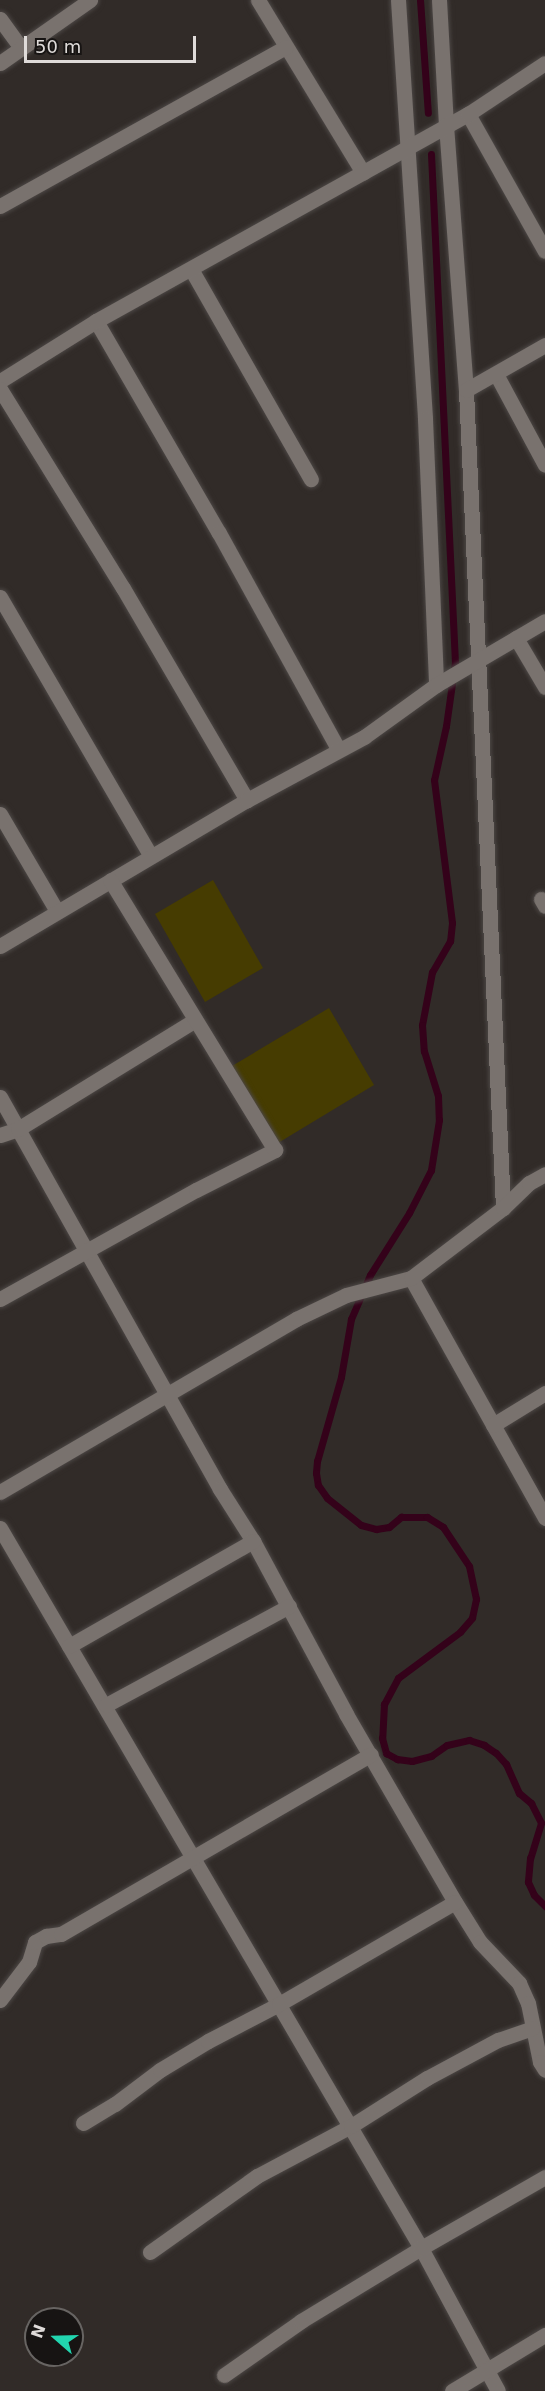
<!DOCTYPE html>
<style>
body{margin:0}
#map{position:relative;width:545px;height:2391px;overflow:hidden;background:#312b28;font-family:"DejaVu Sans",sans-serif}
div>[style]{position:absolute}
.green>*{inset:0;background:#463c01}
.stream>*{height:7px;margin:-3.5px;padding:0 3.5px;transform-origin:3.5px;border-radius:3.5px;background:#34021a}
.roads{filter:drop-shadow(0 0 2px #4c4745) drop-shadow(0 0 2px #4c4745)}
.street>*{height:15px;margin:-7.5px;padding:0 7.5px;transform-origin:7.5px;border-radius:7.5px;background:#79726e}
.secondary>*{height:15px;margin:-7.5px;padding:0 7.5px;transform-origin:7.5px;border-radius:7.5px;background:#79726e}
span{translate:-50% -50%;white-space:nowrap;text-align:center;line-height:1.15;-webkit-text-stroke:4.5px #171413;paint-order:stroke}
.north{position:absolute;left:24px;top:2307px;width:60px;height:60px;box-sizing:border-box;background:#171413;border:2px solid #676462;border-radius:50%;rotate:290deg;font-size:16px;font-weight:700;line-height:24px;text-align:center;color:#dfdbd9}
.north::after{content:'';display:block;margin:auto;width:21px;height:27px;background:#22d5af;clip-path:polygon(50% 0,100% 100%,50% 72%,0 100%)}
.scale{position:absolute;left:24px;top:36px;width:172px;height:27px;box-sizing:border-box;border:3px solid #dfdbd9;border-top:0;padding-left:8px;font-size:18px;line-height:21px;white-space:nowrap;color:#dfdbd9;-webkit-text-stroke:4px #171413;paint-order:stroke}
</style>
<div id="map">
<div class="green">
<div style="clip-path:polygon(213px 880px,263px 968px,205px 1002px,155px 914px)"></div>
<div style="clip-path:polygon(329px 1008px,374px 1085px,278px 1143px,232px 1066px)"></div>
</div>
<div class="stream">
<div style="left:420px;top:0;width:113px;rotate:86deg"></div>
<div style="left:431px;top:154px;width:509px;rotate:87.3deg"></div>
<div style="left:455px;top:662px;width:65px;rotate:98deg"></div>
<div style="left:446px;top:726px;width:55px;rotate:102.5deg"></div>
<div style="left:434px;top:780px;width:144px;rotate:82.8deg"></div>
<div style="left:452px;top:923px;width:18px;rotate:96deg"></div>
<div style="left:450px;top:941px;width:36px;rotate:120deg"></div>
<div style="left:432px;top:972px;width:54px;rotate:100.7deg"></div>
<div style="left:422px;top:1025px;width:26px;rotate:86deg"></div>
<div style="left:424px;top:1051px;width:47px;rotate:72.7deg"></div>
<div style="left:438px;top:1096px;width:24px;rotate:88deg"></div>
<div style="left:439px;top:1120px;width:51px;rotate:99.1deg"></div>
<div style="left:431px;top:1170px;width:48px;rotate:117.1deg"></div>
<div style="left:409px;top:1213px;width:73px;rotate:122.2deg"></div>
<div style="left:370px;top:1275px;width:48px;rotate:113.4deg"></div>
<div style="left:351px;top:1319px;width:59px;rotate:99.8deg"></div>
<div style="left:341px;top:1377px;width:87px;rotate:105.9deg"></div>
<div style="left:317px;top:1461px;width:12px;rotate:95deg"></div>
<div style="left:316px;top:1473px;width:12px;rotate:81deg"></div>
<div style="left:318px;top:1485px;width:16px;rotate:55deg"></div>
<div style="left:327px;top:1498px;width:43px;rotate:38.5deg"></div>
<div style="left:361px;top:1525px;width:16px;rotate:15deg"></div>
<div style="left:376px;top:1529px;width:13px;rotate:-9deg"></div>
<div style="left:389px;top:1527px;width:16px;rotate:-40deg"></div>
<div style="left:401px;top:1517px;width:26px"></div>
<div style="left:427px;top:1517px;width:19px;rotate:32deg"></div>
<div style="left:443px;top:1527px;width:47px;rotate:56.3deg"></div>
<div style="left:469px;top:1566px;width:34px;rotate:78deg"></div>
<div style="left:476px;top:1599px;width:19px;rotate:102deg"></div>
<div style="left:472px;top:1618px;width:18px;rotate:131deg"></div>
<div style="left:460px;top:1632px;width:77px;rotate:143.4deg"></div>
<div style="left:398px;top:1678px;width:30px;rotate:118deg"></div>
<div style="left:384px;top:1704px;width:34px;rotate:93deg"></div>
<div style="left:382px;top:1738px;width:16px;rotate:75deg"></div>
<div style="left:386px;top:1753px;width:13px;rotate:29deg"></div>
<div style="left:397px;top:1759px;width:15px;rotate:8deg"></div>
<div style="left:412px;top:1761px;width:20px;rotate:-15deg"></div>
<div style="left:431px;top:1756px;width:19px;rotate:-35deg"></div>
<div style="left:447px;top:1745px;width:23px;rotate:-13deg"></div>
<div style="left:469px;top:1740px;width:16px;rotate:18deg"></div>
<div style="left:484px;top:1745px;width:14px;rotate:34deg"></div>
<div style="left:496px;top:1753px;width:15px;rotate:48deg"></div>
<div style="left:506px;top:1764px;width:32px;rotate:66deg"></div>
<div style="left:519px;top:1793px;width:16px;rotate:40deg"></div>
<div style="left:531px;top:1803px;width:22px;rotate:63deg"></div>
<div style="left:541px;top:1823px;width:37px;rotate:107deg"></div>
<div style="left:530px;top:1858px;width:24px;rotate:95deg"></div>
<div style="left:528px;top:1882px;width:14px;rotate:65deg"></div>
<div style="left:534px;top:1895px;width:16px;rotate:45deg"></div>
</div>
<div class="roads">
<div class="street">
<div style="left:258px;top:0;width:202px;rotate:58.7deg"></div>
<div style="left:398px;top:0;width:420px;rotate:86.3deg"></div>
<div style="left:425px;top:419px;width:266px;rotate:87.6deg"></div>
<div style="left:439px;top:0;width:125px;rotate:86.8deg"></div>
<div style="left:446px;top:125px;width:266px;rotate:85.7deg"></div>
<div style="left:466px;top:390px;width:819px;rotate:87.41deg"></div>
<div style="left:0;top:19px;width:36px;rotate:54deg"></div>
<div style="left:468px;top:114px;width:157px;rotate:60.7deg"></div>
<div style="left:0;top:206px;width:327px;rotate:-29.1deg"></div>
<div style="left:191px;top:269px;width:242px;rotate:60.3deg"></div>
<div style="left:96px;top:321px;width:245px;rotate:59.9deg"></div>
<div style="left:219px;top:533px;width:247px;rotate:61.1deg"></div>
<div style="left:496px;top:374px;width:103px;rotate:61.7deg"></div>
<div style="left:0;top:381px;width:113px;rotate:-32deg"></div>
<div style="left:96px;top:321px;width:426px;rotate:-29.1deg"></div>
<div style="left:468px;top:114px;width:92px;rotate:-33.5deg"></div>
<div style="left:0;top:389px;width:234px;rotate:58.3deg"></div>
<div style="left:123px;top:588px;width:246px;rotate:59.7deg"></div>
<div style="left:466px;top:390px;width:91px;rotate:-29.7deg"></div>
<div style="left:0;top:597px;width:300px;rotate:59.8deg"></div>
<div style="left:516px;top:638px;width:57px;rotate:59.4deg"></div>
<div style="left:0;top:814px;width:113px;rotate:59.6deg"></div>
<div style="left:541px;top:899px;width:8px;rotate:60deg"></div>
<div style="left:0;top:946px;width:287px;rotate:-30.6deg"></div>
<div style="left:247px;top:800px;width:133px;rotate:-28.3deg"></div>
<div style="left:364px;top:737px;width:89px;rotate:-35.8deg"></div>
<div style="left:436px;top:685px;width:126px;rotate:-30.4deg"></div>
<div style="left:0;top:1097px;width:450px;rotate:60.7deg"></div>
<div style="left:220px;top:1489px;width:62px;rotate:57.6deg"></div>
<div style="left:253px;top:1541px;width:196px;rotate:61.7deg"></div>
<div style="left:346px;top:1714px;width:217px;rotate:59.9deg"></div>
<div style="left:455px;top:1902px;width:47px;rotate:58deg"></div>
<div style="left:480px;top:1942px;width:57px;rotate:46.4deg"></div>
<div style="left:519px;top:1983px;width:22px;rotate:66deg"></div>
<div style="left:528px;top:2003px;width:60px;rotate:78.5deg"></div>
<div style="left:540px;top:2062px;width:9px;rotate:58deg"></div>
<div style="left:0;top:1135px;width:19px;rotate:-18deg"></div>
<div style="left:18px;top:1129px;width:208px;rotate:-31.6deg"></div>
<div style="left:411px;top:1278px;width:275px;rotate:60.8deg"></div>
<div style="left:0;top:1299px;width:224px;rotate:-29.1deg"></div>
<div style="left:196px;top:1190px;width:89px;rotate:-26.9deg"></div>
<div style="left:275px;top:1150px;width:316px;rotate:-121.4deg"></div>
<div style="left:493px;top:1425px;width:61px;rotate:-31.6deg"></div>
<div style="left:0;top:1492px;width:343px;rotate:-30.3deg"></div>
<div style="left:296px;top:1319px;width:55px;rotate:-25.6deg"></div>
<div style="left:346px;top:1295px;width:67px;rotate:-14.7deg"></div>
<div style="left:411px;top:1278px;width:116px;rotate:-37.3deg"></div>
<div style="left:503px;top:1208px;width:36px;rotate:-44deg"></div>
<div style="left:529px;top:1183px;width:18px;rotate:-29deg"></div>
<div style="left:0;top:1528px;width:834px;rotate:59.68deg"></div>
<div style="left:421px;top:2248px;width:162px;rotate:61.7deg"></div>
<div style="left:69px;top:1646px;width:212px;rotate:-29.7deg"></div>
<div style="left:106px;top:1705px;width:208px;rotate:-28.4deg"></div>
<div style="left:0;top:2000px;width:48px;rotate:-52.7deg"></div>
<div style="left:29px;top:1962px;width:21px;rotate:-73deg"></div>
<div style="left:35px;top:1942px;width:13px;rotate:-29deg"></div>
<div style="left:46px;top:1936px;width:15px;rotate:-8deg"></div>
<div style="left:61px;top:1934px;width:358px;rotate:-30.1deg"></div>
<div style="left:83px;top:2123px;width:37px;rotate:-31deg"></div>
<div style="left:115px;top:2104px;width:56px;rotate:-37.1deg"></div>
<div style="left:160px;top:2070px;width:56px;rotate:-31.1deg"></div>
<div style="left:208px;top:2041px;width:80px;rotate:-27.5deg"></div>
<div style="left:279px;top:2004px;width:203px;rotate:-30.1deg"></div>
<div style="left:150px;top:2252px;width:131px;rotate:-35.4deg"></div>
<div style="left:257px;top:2176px;width:106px;rotate:-28deg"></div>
<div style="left:351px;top:2126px;width:90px;rotate:-32.3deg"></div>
<div style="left:427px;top:2078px;width:81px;rotate:-28.2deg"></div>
<div style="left:498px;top:2040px;width:36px;rotate:-19deg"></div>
<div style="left:224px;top:2375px;width:94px;rotate:-35deg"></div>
<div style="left:301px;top:2321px;width:140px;rotate:-31.3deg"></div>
<div style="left:421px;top:2248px;width:143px;rotate:-29.8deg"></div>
<div style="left:452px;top:2391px;width:109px;rotate:-31.1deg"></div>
</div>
<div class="secondary">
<div style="left:0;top:63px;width:110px;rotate:-35deg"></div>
</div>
</div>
<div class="north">N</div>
<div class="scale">50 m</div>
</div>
